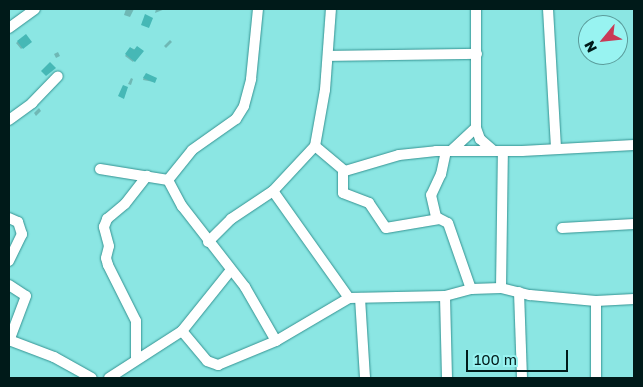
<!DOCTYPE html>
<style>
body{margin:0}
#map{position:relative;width:643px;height:387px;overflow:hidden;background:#8be6e3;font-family:"Golos Text",sans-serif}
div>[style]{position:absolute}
.shadow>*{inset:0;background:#0003}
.building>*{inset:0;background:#46b8b6}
.roads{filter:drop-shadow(0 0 1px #349392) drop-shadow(0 0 1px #349392)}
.minor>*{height:10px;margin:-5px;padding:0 5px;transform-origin:5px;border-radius:5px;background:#fff}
span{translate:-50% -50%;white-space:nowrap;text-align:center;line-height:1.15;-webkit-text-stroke:4.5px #98f3f1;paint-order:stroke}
.frame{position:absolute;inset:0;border:10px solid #001a19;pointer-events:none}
.north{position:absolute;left:578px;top:15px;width:50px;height:50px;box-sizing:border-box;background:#98f3f1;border:1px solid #5b9c9b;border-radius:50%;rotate:242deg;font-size:14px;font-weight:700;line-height:20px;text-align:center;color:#001a19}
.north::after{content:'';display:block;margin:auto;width:18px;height:22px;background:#c93956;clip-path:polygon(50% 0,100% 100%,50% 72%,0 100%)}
.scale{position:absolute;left:466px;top:350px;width:102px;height:22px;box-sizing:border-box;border:2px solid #001a19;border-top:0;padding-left:6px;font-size:15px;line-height:18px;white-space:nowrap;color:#001a19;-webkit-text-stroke:4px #98f3f1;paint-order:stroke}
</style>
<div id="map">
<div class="shadow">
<div style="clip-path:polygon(126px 9px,134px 9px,130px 17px,124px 15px)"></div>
<div style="clip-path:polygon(156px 9px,165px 9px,155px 13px)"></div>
<div style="clip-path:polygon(25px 36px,30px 42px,21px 49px,16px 43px)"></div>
<div style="clip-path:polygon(170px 40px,172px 42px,166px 48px,164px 46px)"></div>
<div style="clip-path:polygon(131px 48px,142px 52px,133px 62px,125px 56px)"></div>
<div style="clip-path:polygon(58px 52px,60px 56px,56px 58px,54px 54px)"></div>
<div style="clip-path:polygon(144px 76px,155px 79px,154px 82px,143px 80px)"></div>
<div style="clip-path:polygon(131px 78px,133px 79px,131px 85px,128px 84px)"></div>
<div style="clip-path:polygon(39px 108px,41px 111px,36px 116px,34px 113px)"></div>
</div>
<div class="building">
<div style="clip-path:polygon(145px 14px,153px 18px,149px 28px,141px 25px)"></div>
<div style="clip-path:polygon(26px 34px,32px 42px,23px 49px,17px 41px)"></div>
<div style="clip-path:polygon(137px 46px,144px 51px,135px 62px,125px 54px,130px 47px,134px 50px)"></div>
<div style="clip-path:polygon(50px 62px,56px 68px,46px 76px,41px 71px)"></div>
<div style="clip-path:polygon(146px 73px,157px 78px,155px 83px,143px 78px)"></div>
<div style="clip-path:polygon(123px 85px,128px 87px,124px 99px,118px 96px)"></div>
</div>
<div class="roads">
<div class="minor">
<div style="left:476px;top:9px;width:119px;rotate:90deg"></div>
<div style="left:476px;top:128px;width:12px;rotate:70deg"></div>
<div style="left:480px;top:139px;width:18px;rotate:41deg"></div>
<div style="left:548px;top:9px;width:139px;rotate:86.7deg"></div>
<div style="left:9px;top:28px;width:32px;rotate:-36deg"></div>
<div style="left:328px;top:56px;width:149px;rotate:-0.8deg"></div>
<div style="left:9px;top:120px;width:29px;rotate:-36deg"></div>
<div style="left:32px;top:103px;width:37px;rotate:-46deg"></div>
<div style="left:315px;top:146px;width:39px;rotate:40deg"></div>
<div style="left:345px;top:171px;width:56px;rotate:-16.5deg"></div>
<div style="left:399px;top:155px;width:37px;rotate:-6deg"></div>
<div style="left:436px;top:151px;width:86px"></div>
<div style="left:522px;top:151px;width:112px;rotate:-3.1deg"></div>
<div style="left:452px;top:150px;width:33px;rotate:-43deg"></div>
<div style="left:446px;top:151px;width:24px;rotate:102deg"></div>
<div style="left:441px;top:174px;width:23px;rotate:115deg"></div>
<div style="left:431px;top:195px;width:23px;rotate:77deg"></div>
<div style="left:436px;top:217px;width:13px;rotate:27deg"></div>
<div style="left:448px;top:223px;width:70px;rotate:70.8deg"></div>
<div style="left:100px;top:169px;width:69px;rotate:9.2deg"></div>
<div style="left:168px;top:180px;width:30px;rotate:62deg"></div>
<div style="left:182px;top:206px;width:103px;rotate:52.1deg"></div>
<div style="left:245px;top:287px;width:62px;rotate:60.1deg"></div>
<div style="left:343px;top:170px;width:23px;rotate:90deg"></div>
<div style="left:343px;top:193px;width:28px;rotate:21deg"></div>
<div style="left:369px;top:203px;width:30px;rotate:56deg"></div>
<div style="left:386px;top:228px;width:54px;rotate:-9.6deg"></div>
<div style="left:168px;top:180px;width:38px;rotate:-51deg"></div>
<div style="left:192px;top:150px;width:54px;rotate:-35.2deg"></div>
<div style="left:236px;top:119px;width:15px;rotate:-58deg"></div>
<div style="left:244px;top:106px;width:28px;rotate:-75deg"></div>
<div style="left:251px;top:79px;width:70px;rotate:-84.3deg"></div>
<div style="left:273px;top:191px;width:131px;rotate:54.6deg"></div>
<div style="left:9px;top:218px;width:10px;rotate:24deg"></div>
<div style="left:18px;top:222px;width:13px;rotate:72deg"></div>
<div style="left:22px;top:234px;width:30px;rotate:116deg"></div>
<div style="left:562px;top:228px;width:72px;rotate:-3.2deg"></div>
<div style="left:208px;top:242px;width:33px;rotate:-45deg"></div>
<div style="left:231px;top:219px;width:50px;rotate:-33.7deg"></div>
<div style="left:273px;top:191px;width:62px;rotate:-47deg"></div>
<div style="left:315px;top:146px;width:57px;rotate:-79.9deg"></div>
<div style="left:325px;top:90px;width:81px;rotate:-85.8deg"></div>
<div style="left:9px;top:285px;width:20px;rotate:33deg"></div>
<div style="left:26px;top:296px;width:48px;rotate:110.7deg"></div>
<div style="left:501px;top:288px;width:136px;rotate:-89.2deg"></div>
<div style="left:519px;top:292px;width:86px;rotate:88deg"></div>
<div style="left:360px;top:298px;width:80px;rotate:86.4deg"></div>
<div style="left:182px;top:331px;width:78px;rotate:-51.2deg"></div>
<div style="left:9px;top:340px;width:48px;rotate:20.7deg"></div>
<div style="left:54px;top:357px;width:43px;rotate:28.9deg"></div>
<div style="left:136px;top:358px;width:37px;rotate:-90deg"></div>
<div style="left:136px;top:321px;width:63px;rotate:-116.6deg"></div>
<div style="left:108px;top:265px;width:7px;rotate:-106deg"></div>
<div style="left:106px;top:258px;width:12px;rotate:-76deg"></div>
<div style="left:109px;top:246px;width:20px;rotate:-105deg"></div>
<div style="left:104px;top:227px;width:9px;rotate:-69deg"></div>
<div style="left:107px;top:219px;width:23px;rotate:-40deg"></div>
<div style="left:125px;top:204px;width:36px;rotate:-52deg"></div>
<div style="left:109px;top:378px;width:87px;rotate:-32.8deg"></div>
<div style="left:182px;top:331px;width:39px;rotate:50deg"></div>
<div style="left:207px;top:361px;width:12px;rotate:20deg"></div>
<div style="left:218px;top:365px;width:63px;rotate:-22.5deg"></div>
<div style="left:276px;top:341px;width:85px;rotate:-30.5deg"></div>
<div style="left:349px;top:298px;width:96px;rotate:-1.2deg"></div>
<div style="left:447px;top:378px;width:82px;rotate:-91.4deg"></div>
<div style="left:445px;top:296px;width:27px;rotate:-15deg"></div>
<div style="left:471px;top:289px;width:30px;rotate:-2deg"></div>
<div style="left:501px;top:288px;width:30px;rotate:14deg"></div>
<div style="left:530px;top:295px;width:66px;rotate:5.2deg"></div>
<div style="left:596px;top:301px;width:38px;rotate:-3deg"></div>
<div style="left:596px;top:378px;width:77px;rotate:-90deg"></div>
</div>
</div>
<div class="frame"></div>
<div class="north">N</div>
<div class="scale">100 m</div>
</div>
